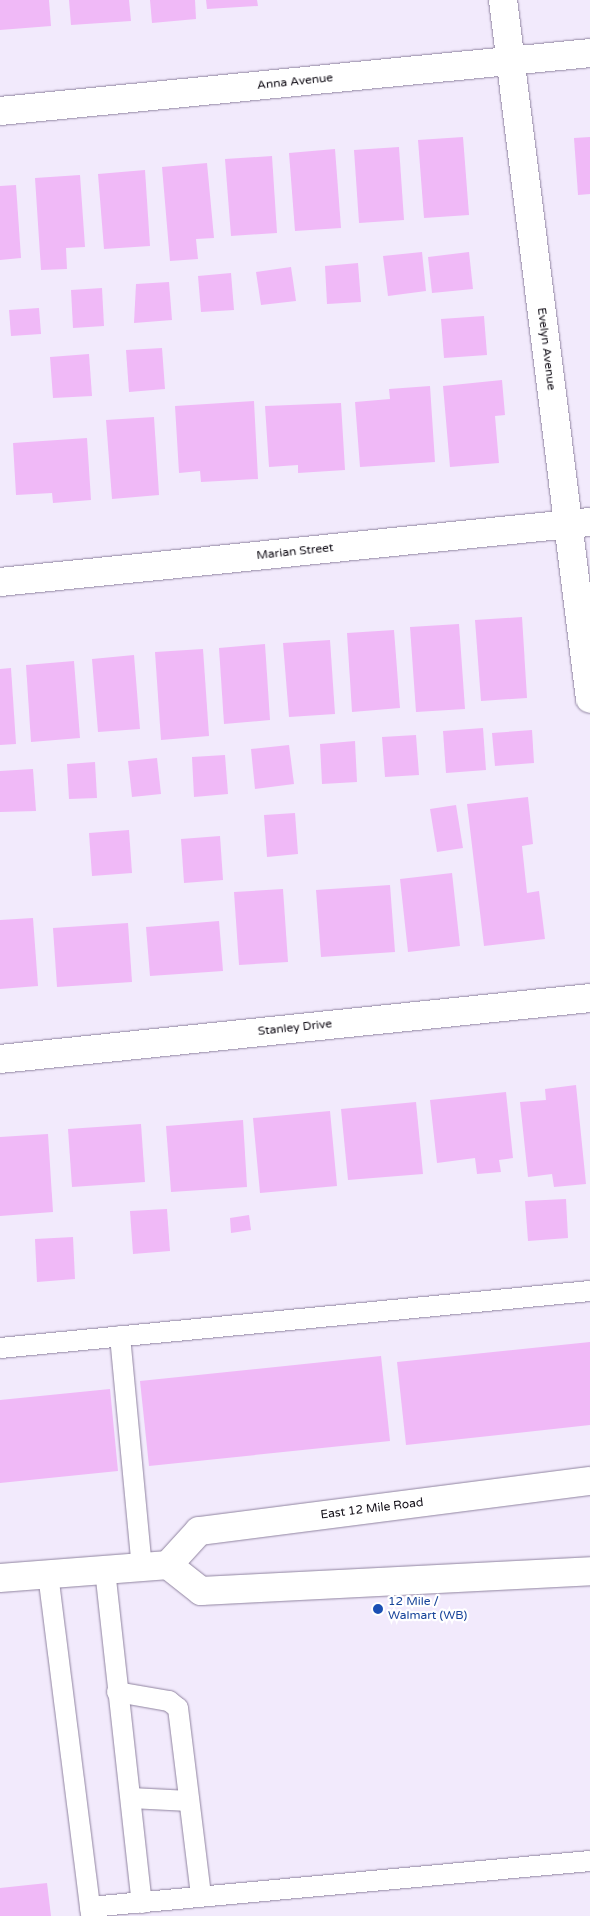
<!DOCTYPE html>
<style>
body{margin:0}
#map{position:relative;width:590px;height:1916px;overflow:hidden;background:#f2eafc;font-family:"Varela Round",sans-serif}
div>[style]{position:absolute}
.building>*{inset:0;background:#f0b9f7}
.roads{filter:drop-shadow(0 0 1px #9084a0) drop-shadow(0 0 1px #9084a0)}
.lane>*{height:20px;margin:-10px;padding:0 10px;transform-origin:10px;border-radius:10px;background:#fff}
.street>*{height:28px;margin:-14px;padding:0 14px;transform-origin:14px;border-radius:14px;background:#fff}
.secondary>*{height:28px;margin:-14px;padding:0 14px;transform-origin:14px;border-radius:14px;background:#fff}
.dots>*{width:14px;height:14px;translate:-50% -50%;box-sizing:border-box;border:2px solid #fff;border-radius:50%}
span{translate:-50% -50%;white-space:nowrap;text-align:center;line-height:1.15;-webkit-text-stroke:4.5px #fff;paint-order:stroke}
.street-label{font-size:12px;color:#110d16}
.transit-label{font-size:12px;color:#164399}
.left{translate:0 -50%;text-align:left}
</style>
<div id="map">
<div class="building">
<div style="clip-path:polygon(0 0,49px 0,51px 26px,0 30px)"></div>
<div style="clip-path:polygon(69px 0,129px 0,131px 21px,71px 25px)"></div>
<div style="clip-path:polygon(150px 0,195px 0,196px 19px,152px 23px)"></div>
<div style="clip-path:polygon(206px 0,257px 0,258px 6px,207px 9px)"></div>
<div style="clip-path:polygon(463px 137px,469px 215px,424px 218px,418px 140px)"></div>
<div style="clip-path:polygon(590px 137px,590px 194px,578px 195px,574px 138px)"></div>
<div style="clip-path:polygon(399px 147px,404px 220px,359px 223px,354px 150px)"></div>
<div style="clip-path:polygon(335px 149px,341px 228px,295px 231px,289px 153px)"></div>
<div style="clip-path:polygon(272px 156px,277px 233px,231px 236px,225px 159px)"></div>
<div style="clip-path:polygon(207px 163px,214px 238px,196px 239px,198px 259px,170px 261px,162px 167px)"></div>
<div style="clip-path:polygon(145px 170px,150px 246px,104px 249px,98px 174px)"></div>
<div style="clip-path:polygon(80px 175px,85px 247px,66px 248px,67px 269px,41px 270px,35px 178px)"></div>
<div style="clip-path:polygon(16px 185px,21px 258px,0 260px,0 186px)"></div>
<div style="clip-path:polygon(422px 252px,426px 291px,388px 296px,383px 256px)"></div>
<div style="clip-path:polygon(469px 252px,473px 289px,432px 293px,428px 257px)"></div>
<div style="clip-path:polygon(358px 263px,361px 302px,327px 304px,325px 266px)"></div>
<div style="clip-path:polygon(291px 267px,296px 301px,261px 305px,256px 272px)"></div>
<div style="clip-path:polygon(231px 273px,234px 310px,201px 312px,198px 276px)"></div>
<div style="clip-path:polygon(169px 282px,172px 320px,134px 323px,136px 284px)"></div>
<div style="clip-path:polygon(102px 288px,104px 326px,73px 328px,71px 290px)"></div>
<div style="clip-path:polygon(39px 308px,41px 334px,11px 336px,9px 310px)"></div>
<div style="clip-path:polygon(484px 316px,487px 355px,444px 358px,441px 319px)"></div>
<div style="clip-path:polygon(162px 348px,165px 389px,129px 392px,126px 350px)"></div>
<div style="clip-path:polygon(89px 354px,92px 396px,53px 398px,50px 357px)"></div>
<div style="clip-path:polygon(502px 380px,505px 415px,495px 416px,499px 463px,450px 467px,443px 386px)"></div>
<div style="clip-path:polygon(430px 386px,435px 462px,360px 467px,355px 402px,390px 399px,389px 389px)"></div>
<div style="clip-path:polygon(254px 401px,258px 479px,201px 482px,200px 471px,179px 473px,175px 406px)"></div>
<div style="clip-path:polygon(341px 403px,345px 470px,298px 473px,298px 465px,269px 467px,265px 406px)"></div>
<div style="clip-path:polygon(154px 417px,159px 495px,112px 499px,106px 420px)"></div>
<div style="clip-path:polygon(87px 438px,91px 500px,53px 503px,52px 493px,16px 495px,13px 443px)"></div>
<div style="clip-path:polygon(522px 617px,527px 698px,481px 701px,475px 620px)"></div>
<div style="clip-path:polygon(459px 624px,465px 709px,416px 712px,410px 627px)"></div>
<div style="clip-path:polygon(394px 630px,400px 708px,352px 712px,347px 633px)"></div>
<div style="clip-path:polygon(330px 640px,335px 714px,289px 717px,283px 643px)"></div>
<div style="clip-path:polygon(265px 644px,270px 720px,224px 724px,219px 648px)"></div>
<div style="clip-path:polygon(203px 649px,209px 736px,161px 740px,155px 652px)"></div>
<div style="clip-path:polygon(134px 655px,140px 729px,98px 732px,92px 659px)"></div>
<div style="clip-path:polygon(74px 661px,80px 738px,31px 742px,26px 665px)"></div>
<div style="clip-path:polygon(11px 668px,16px 744px,0 745px,0 669px)"></div>
<div style="clip-path:polygon(483px 728px,486px 770px,446px 773px,443px 731px)"></div>
<div style="clip-path:polygon(532px 730px,534px 763px,495px 766px,492px 733px)"></div>
<div style="clip-path:polygon(416px 735px,419px 775px,385px 777px,382px 737px)"></div>
<div style="clip-path:polygon(355px 741px,357px 782px,322px 784px,320px 744px)"></div>
<div style="clip-path:polygon(289px 745px,294px 784px,255px 789px,251px 749px)"></div>
<div style="clip-path:polygon(225px 755px,228px 794px,194px 797px,192px 757px)"></div>
<div style="clip-path:polygon(157px 758px,161px 794px,132px 797px,128px 761px)"></div>
<div style="clip-path:polygon(95px 762px,97px 798px,69px 799px,67px 764px)"></div>
<div style="clip-path:polygon(33px 769px,36px 811px,0 812px,0 771px)"></div>
<div style="clip-path:polygon(528px 797px,533px 844px,522px 846px,527px 893px,539px 891px,545px 939px,484px 946px,467px 804px)"></div>
<div style="clip-path:polygon(456px 805px,463px 848px,437px 852px,430px 809px)"></div>
<div style="clip-path:polygon(295px 813px,298px 854px,267px 857px,264px 815px)"></div>
<div style="clip-path:polygon(129px 830px,132px 873px,92px 876px,89px 833px)"></div>
<div style="clip-path:polygon(220px 836px,223px 880px,184px 883px,181px 839px)"></div>
<div style="clip-path:polygon(452px 873px,460px 946px,408px 952px,400px 879px)"></div>
<div style="clip-path:polygon(390px 885px,395px 952px,321px 957px,316px 890px)"></div>
<div style="clip-path:polygon(283px 889px,288px 962px,239px 965px,234px 892px)"></div>
<div style="clip-path:polygon(33px 918px,38px 986px,0 989px,0 920px)"></div>
<div style="clip-path:polygon(219px 921px,223px 971px,150px 976px,146px 927px)"></div>
<div style="clip-path:polygon(128px 923px,132px 982px,57px 987px,53px 928px)"></div>
<div style="clip-path:polygon(576px 1085px,586px 1184px,554px 1187px,552px 1174px,528px 1177px,520px 1102px,546px 1100px,545px 1089px)"></div>
<div style="clip-path:polygon(506px 1092px,513px 1158px,499px 1160px,501px 1172px,477px 1174px,475px 1158px,437px 1163px,430px 1100px)"></div>
<div style="clip-path:polygon(416px 1102px,423px 1174px,348px 1180px,341px 1109px)"></div>
<div style="clip-path:polygon(330px 1111px,337px 1186px,260px 1193px,253px 1118px)"></div>
<div style="clip-path:polygon(243px 1120px,247px 1187px,171px 1192px,166px 1126px)"></div>
<div style="clip-path:polygon(141px 1124px,145px 1182px,72px 1187px,68px 1129px)"></div>
<div style="clip-path:polygon(48px 1134px,53px 1212px,0 1216px,0 1137px)"></div>
<div style="clip-path:polygon(566px 1199px,568px 1238px,528px 1241px,525px 1201px)"></div>
<div style="clip-path:polygon(167px 1209px,170px 1251px,133px 1254px,130px 1211px)"></div>
<div style="clip-path:polygon(249px 1215px,251px 1230px,231px 1233px,230px 1218px)"></div>
<div style="clip-path:polygon(73px 1237px,75px 1279px,37px 1282px,35px 1239px)"></div>
<div style="clip-path:polygon(590px 1342px,590px 1425px,406px 1445px,397px 1362px)"></div>
<div style="clip-path:polygon(381px 1356px,390px 1441px,149px 1466px,140px 1381px)"></div>
<div style="clip-path:polygon(110px 1389px,118px 1471px,0 1483px,0 1400px)"></div>
<div style="clip-path:polygon(47px 1883px,51px 1916px,0 1916px,0 1888px)"></div>
</div>
<div class="roads">
<div class="lane">
<div style="left:120px;top:1336px;width:232px;rotate:84.6deg"></div>
<div style="left:0;top:1348px;width:593px;rotate:-5.52deg"></div>
<div style="left:105px;top:1570px;width:335px;rotate:83.7deg"></div>
<div style="left:48px;top:1574px;width:345px;rotate:82.8deg"></div>
<div style="left:117px;top:1692px;width:53px;rotate:9.8deg"></div>
<div style="left:169px;top:1701px;width:11px;rotate:38deg"></div>
<div style="left:178px;top:1708px;width:189px;rotate:83deg"></div>
<div style="left:131px;top:1798px;width:58px;rotate:3deg"></div>
<div style="left:90px;top:1907px;width:502px;rotate:-5.26deg"></div>
</div>
<div class="street">
<div style="left:503px;top:0;width:704px;rotate:82.91deg"></div>
<div style="left:0;top:111px;width:593px;rotate:-5.61deg"></div>
<div style="left:0;top:582px;width:593px;rotate:-5.81deg"></div>
<div style="left:0;top:1059px;width:593px;rotate:-5.9deg"></div>
</div>
<div class="secondary">
<div style="left:168px;top:1565px;width:46px;rotate:-47.6deg"></div>
<div style="left:199px;top:1531px;width:394px;rotate:-7.3deg"></div>
<div style="left:0;top:1578px;width:169px;rotate:-4.4deg"></div>
<div style="left:168px;top:1565px;width:42px;rotate:38.2deg"></div>
<div style="left:201px;top:1591px;width:390px;rotate:-2.9deg"></div>
</div>
</div>
<div class="dots">
<div style="left:378px;top:1609px;background:#1a4fb4"></div>
</div>
<div class="street-label">
<span style="left:295px;top:82px;rotate:-6deg">Anna Avenue</span>
<span style="left:546px;top:349px;rotate:83deg">Evelyn Avenue</span>
<span style="left:295px;top:552px;rotate:-6deg">Marian Street</span>
<span style="left:295px;top:1028px;rotate:-6deg">Stanley Drive</span>
<span style="left:372px;top:1509px;rotate:-7deg">East 12 Mile Road</span>
</div>
<div class="transit-label">
<span class="left" style="left:388px;top:1609px">12 Mile /<br>Walmart (WB)</span>
</div>
</div>
